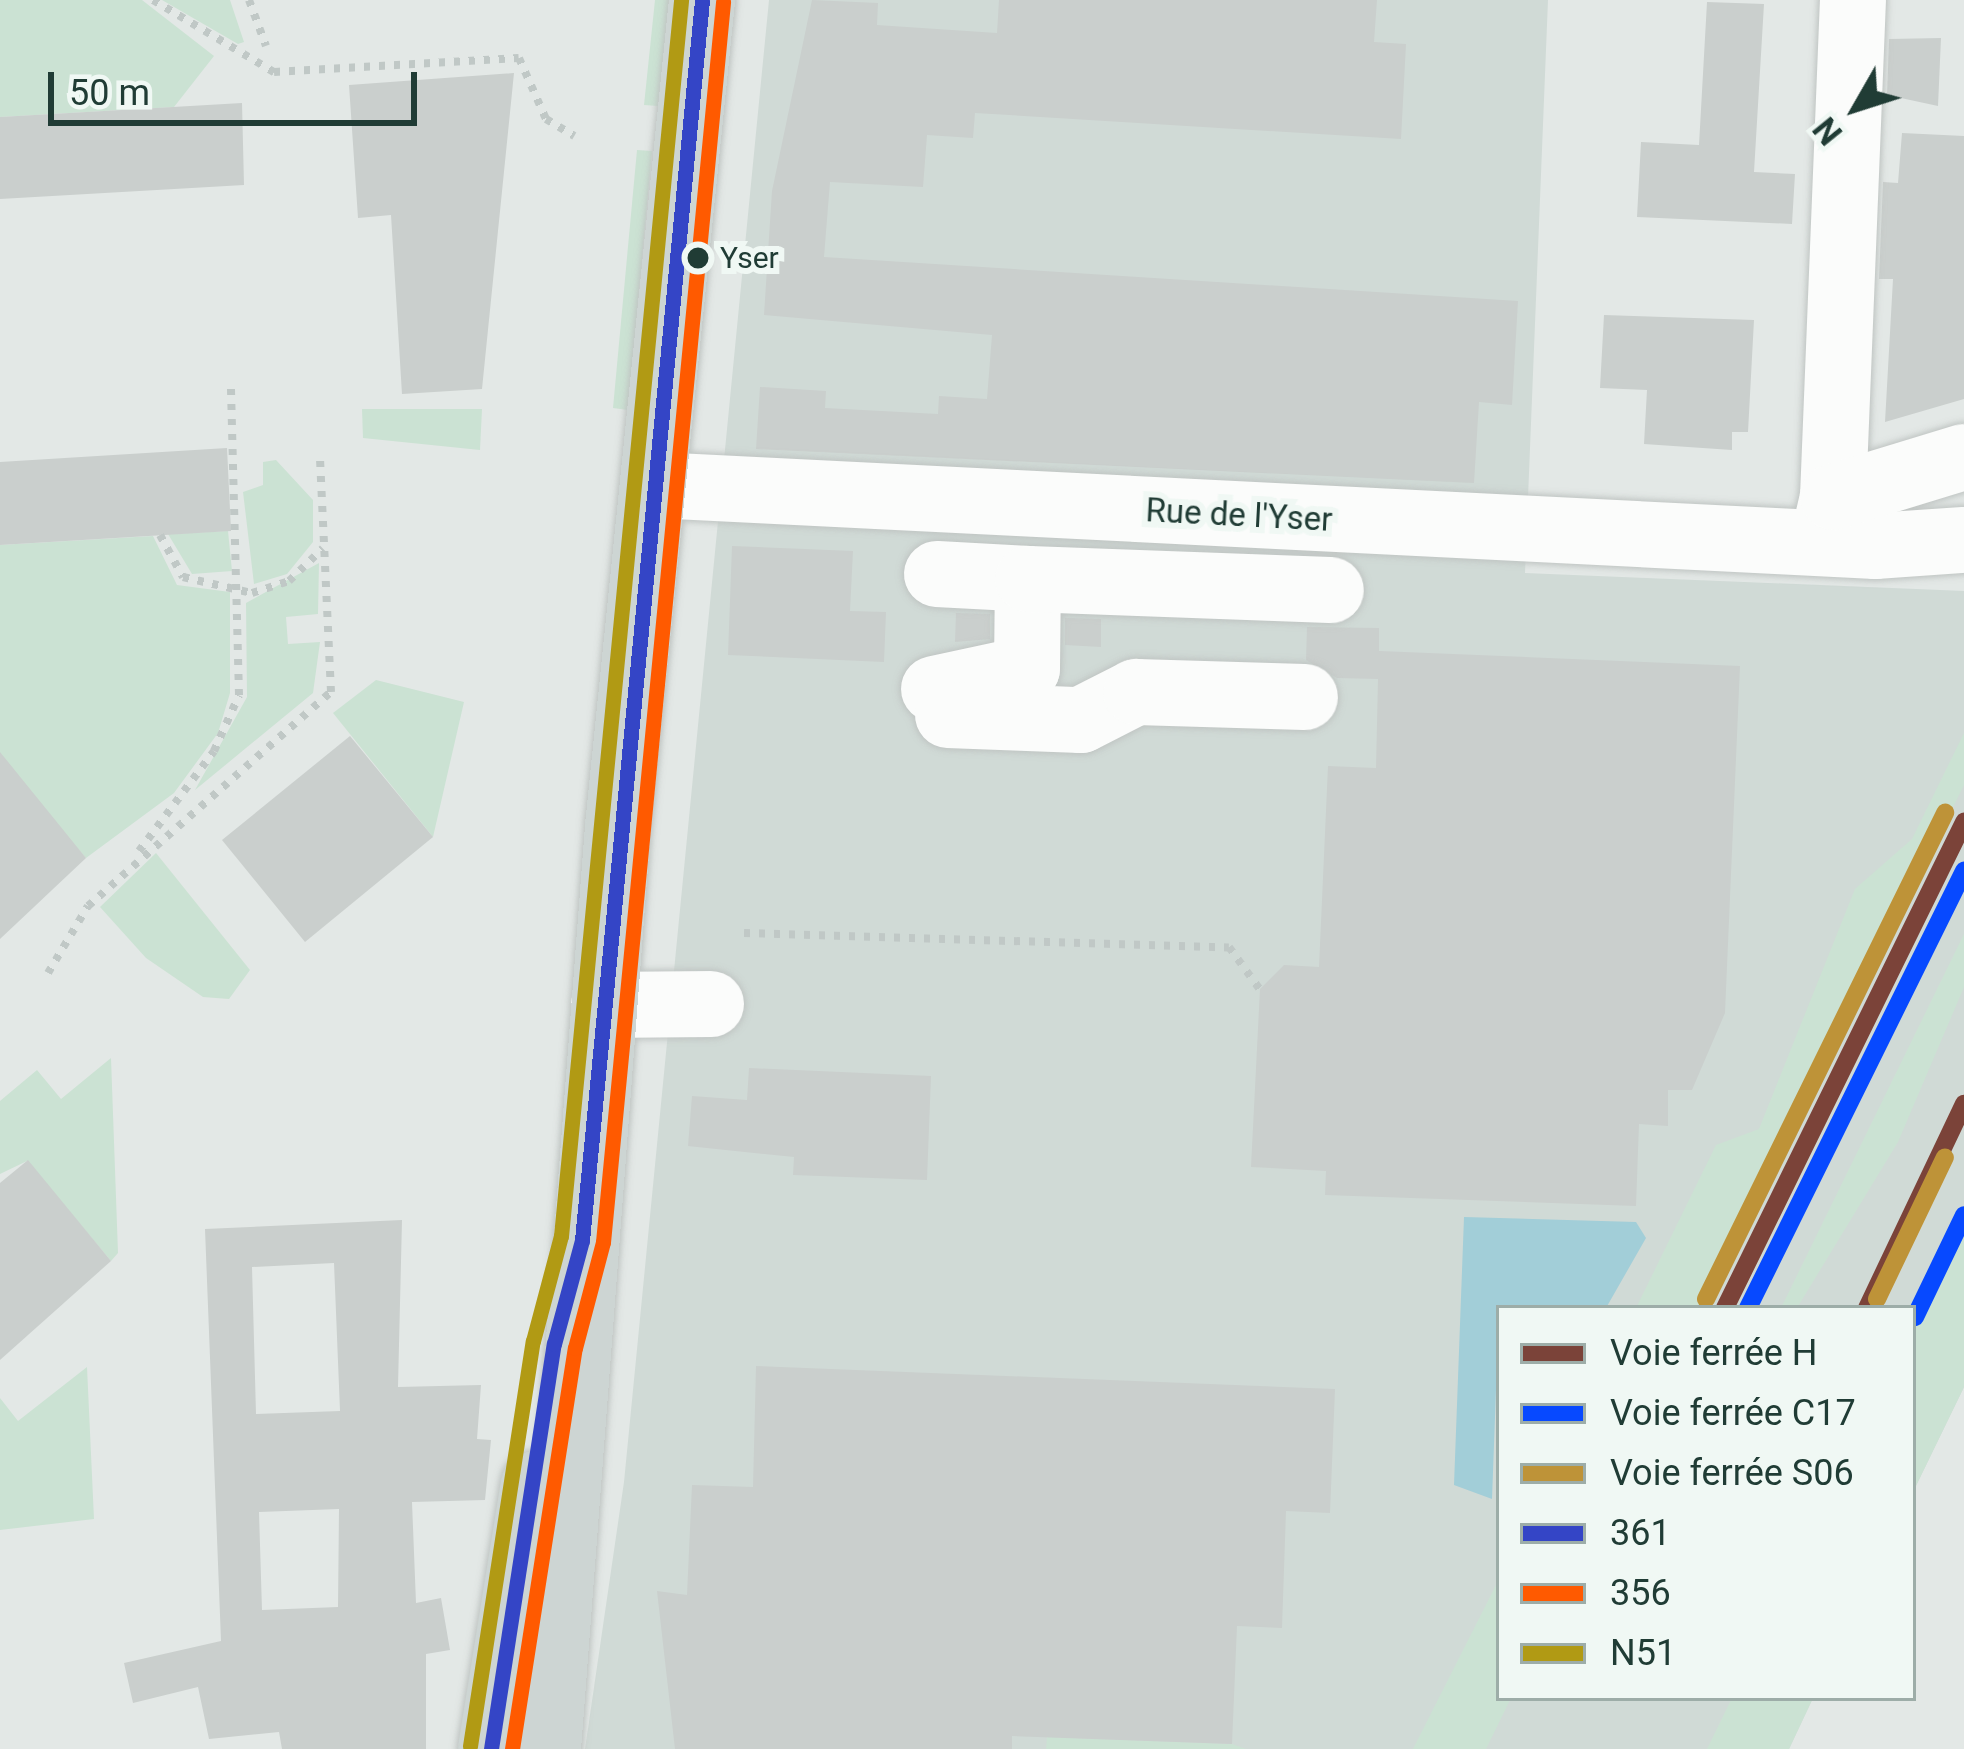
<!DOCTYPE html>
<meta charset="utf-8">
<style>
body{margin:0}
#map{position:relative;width:1964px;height:1749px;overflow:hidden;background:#e3e8e6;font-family:Roboto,sans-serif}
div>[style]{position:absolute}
.built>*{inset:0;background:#d0dad6}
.green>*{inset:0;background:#cbe2d3}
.water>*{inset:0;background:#a2ced8}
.building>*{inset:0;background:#cacfcd}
.path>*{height:8px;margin-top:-4px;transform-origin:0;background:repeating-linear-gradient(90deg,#c0c8c6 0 6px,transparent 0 15px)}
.roads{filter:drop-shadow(0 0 3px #c0c5c3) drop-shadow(0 0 3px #c0c5c3)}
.minor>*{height:66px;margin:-33px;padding:0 33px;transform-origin:33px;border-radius:33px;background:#fbfcfb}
.major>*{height:66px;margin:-33px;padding:0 33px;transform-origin:33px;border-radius:33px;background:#cdd5d3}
.bus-1>*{height:15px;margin:-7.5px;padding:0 7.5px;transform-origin:7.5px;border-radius:7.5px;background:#3445c6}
.bus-2>*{height:15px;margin:-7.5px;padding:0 7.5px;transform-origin:7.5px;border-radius:7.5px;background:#ff5a00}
.bus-3>*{height:15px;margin:-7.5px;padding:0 7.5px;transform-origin:7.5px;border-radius:7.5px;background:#b19a14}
.rail-1>*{height:18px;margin:-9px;padding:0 9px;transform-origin:9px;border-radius:9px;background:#7b4339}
.rail-2>*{height:18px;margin:-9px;padding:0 9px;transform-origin:9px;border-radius:9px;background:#0749ff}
.rail-3>*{height:18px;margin:-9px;padding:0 9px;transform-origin:9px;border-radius:9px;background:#be9338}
.dots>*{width:33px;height:33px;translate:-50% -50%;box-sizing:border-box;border:6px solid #f0f8f4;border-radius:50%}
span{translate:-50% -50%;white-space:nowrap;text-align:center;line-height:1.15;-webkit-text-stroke:12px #f0f8f4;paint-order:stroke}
.bus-label{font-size:30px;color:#203c35}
.left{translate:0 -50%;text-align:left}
.street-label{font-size:33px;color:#203c35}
.legend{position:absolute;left:1496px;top:1305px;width:420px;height:396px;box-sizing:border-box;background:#f0f8f4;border:3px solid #9dada8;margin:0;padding:15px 21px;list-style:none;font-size:36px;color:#203c35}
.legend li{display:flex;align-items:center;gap:24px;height:60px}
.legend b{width:60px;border:3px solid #9dada8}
.north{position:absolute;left:1796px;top:48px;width:120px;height:120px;-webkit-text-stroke:9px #f0f8f4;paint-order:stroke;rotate:231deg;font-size:33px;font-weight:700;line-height:48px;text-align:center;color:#203c35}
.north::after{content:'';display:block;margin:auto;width:42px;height:54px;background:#203c35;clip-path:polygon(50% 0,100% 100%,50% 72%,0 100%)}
.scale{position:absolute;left:48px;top:72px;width:369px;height:54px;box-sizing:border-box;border:6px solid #203c35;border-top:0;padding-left:15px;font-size:36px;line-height:42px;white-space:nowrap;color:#203c35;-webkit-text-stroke:9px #f0f8f4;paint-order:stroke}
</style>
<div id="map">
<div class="built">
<div style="clip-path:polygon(769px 0,1548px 0,1525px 573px,1964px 591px,1964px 1387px,1913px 1492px,1913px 1308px,1499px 1308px,1499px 1603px,1429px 1749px,585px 1749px,624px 1482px)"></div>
<div style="clip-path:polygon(1499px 1698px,1813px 1698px,1789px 1749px,1437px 1749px)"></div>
</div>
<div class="green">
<div style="clip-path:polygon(0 0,142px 0,214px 56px,174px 107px,0 117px)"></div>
<div style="clip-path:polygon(162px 0,230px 0,244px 42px,238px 44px)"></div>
<div style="clip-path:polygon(655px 0,669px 0,658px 106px,644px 105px)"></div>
<div style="clip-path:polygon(637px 150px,652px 151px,628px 410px,613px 408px)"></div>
<div style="clip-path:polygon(362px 409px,482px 409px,480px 450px,363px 438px)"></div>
<div style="clip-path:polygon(276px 460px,313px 500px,313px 542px,287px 574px,254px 584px,243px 492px,263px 485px,263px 462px)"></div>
<div style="clip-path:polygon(228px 531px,232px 571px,192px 574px,168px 534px)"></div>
<div style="clip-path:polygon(153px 536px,177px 585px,230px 592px,230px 693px,218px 733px,174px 793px,86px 858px,0 760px,0 545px)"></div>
<div style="clip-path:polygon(319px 563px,318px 614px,286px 617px,288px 644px,320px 642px,313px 693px,195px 790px,247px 697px,246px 603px)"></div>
<div style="clip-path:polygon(376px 680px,464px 702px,433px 837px,333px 713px)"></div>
<div style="clip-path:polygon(1964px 733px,1964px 785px,1705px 1308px,1636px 1308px,1716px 1145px,1759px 1129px,1855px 889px,1912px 839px)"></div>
<div style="clip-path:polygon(156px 853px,250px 970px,229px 999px,203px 997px,146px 958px,100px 907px)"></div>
<div style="clip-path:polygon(1964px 934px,1964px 987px,1898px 1142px,1797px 1308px,1781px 1308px)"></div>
<div style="clip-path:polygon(111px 1058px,118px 1253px,111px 1261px,27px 1161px,0 1174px,0 1101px,37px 1070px,61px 1099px)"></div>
<div style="clip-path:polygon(1964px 1209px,1964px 1387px,1913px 1492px,1913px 1316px)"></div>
<div style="clip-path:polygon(87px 1367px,94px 1519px,0 1530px,0 1398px,18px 1421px)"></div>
<div style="clip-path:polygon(1499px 1579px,1499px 1698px,1511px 1698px,1486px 1749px,1413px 1749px)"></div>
<div style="clip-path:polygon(1732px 1698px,1813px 1698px,1789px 1749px,1707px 1749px)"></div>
<div style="clip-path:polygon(1047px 1737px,1232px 1744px,1246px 1749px,1046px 1749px)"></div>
</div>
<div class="water">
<div style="clip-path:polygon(1464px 1217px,1636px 1222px,1646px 1238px,1606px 1308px,1499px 1308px,1492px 1499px,1454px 1485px)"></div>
</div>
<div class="building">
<div style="clip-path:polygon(812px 0,878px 3px,877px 25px,997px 33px,999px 0,1377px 0,1374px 42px,1406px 44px,1401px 139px,975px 113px,973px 138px,927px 135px,923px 187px,830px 182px,824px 257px,1518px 301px,1512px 405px,1479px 402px,1474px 483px,756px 449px,760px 387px,826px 391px,825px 408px,938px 414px,939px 396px,987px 399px,992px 335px,764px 315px,772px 191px)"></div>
<div style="clip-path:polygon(1707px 2px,1764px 4px,1754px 172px,1795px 174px,1792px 224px,1637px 217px,1641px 142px,1699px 145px)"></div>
<div style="clip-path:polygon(1941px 38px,1938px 106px,1887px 95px,1889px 39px)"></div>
<div style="clip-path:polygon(514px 73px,482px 389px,402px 394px,391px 215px,358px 218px,349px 85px)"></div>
<div style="clip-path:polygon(242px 103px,244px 185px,0 199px,0 117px)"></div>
<div style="clip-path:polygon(1902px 133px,1964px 136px,1964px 399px,1885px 422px,1893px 279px,1879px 279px,1883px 182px,1898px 183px)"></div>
<div style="clip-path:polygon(1604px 315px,1754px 320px,1748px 432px,1732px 432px,1732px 450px,1644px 444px,1647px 390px,1600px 388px)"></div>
<div style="clip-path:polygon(227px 448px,231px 531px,0 545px,0 462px)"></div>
<div style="clip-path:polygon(732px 546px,853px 551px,850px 611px,886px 612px,884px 662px,728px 655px)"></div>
<div style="clip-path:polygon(956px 613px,990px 614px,990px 639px,955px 642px)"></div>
<div style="clip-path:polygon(1065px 618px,1101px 619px,1101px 647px,1065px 645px)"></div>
<div style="clip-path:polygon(1307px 627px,1379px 628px,1379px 667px,1379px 651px,1740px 666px,1725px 1013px,1692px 1090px,1668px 1090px,1668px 1126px,1639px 1124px,1636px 1206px,1325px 1195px,1326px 1171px,1251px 1167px,1260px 989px,1284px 965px,1319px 967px,1328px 766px,1376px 768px,1378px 679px,1337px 678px,1306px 660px)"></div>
<div style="clip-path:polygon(350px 736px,433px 837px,305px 942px,222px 840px)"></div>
<div style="clip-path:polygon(0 752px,86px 858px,0 939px)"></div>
<div style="clip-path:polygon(749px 1068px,931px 1076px,927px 1180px,793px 1175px,794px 1157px,688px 1146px,692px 1096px,747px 1100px)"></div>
<div style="clip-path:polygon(28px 1160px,111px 1261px,0 1360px,0 1183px)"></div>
<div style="clip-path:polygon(evenodd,402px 1220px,398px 1387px,481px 1385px,477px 1439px,491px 1440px,485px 1500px,412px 1502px,416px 1603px,441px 1598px,450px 1650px,426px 1654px,426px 1749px,282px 1749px,279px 1732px,209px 1739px,198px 1687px,133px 1703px,124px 1663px,221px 1641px,205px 1229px,402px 1220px,334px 1263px,340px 1411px,256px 1414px,252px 1267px,334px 1263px,402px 1220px,339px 1509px,338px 1607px,262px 1610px,259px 1512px,339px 1509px)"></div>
<div style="clip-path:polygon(756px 1366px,1335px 1389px,1330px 1513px,1286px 1511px,1282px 1628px,1237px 1626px,1232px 1744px,1012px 1736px,1012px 1749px,675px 1749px,657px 1591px,687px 1595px,692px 1485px,753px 1487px)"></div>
</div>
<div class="path">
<div style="left:153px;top:0;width:141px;rotate:30.8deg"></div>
<div style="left:274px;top:72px;width:245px;rotate:-3.3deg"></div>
<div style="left:519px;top:58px;width:67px;rotate:66.1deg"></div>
<div style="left:546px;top:119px;width:33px;rotate:31deg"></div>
<div style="left:249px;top:0;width:49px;rotate:69.7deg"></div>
<div style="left:160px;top:535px;width:48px;rotate:61.3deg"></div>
<div style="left:183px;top:577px;width:71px;rotate:13.1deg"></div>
<div style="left:252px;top:593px;width:39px;rotate:-18deg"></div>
<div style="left:289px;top:581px;width:47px;rotate:-44.1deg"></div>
<div style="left:139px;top:851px;width:125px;rotate:-53.1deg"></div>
<div style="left:214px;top:751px;width:61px;rotate:-65.9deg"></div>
<div style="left:239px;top:695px;width:307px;rotate:-91.5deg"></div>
<div style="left:744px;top:933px;width:485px;rotate:1.7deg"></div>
<div style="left:1229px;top:947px;width:54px;rotate:54deg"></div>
<div style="left:48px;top:973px;width:78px;rotate:-59.2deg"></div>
<div style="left:88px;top:906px;width:324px;rotate:-41.4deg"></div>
<div style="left:331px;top:692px;width:234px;rotate:-92.7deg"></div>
</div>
<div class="roads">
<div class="minor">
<div style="left:655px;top:485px;width:1222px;rotate:2.86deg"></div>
<div style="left:1875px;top:546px;width:89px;rotate:-3.9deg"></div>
<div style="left:1833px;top:497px;width:497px;rotate:-87.7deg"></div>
<div style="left:1824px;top:536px;width:40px;rotate:-77deg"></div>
<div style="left:1833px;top:497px;width:137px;rotate:-17deg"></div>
<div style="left:937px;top:574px;width:91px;rotate:3.1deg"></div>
<div style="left:934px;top:689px;width:95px;rotate:-12.1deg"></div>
<div style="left:1027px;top:669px;width:90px;rotate:-89.4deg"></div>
<div style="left:1028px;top:579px;width:303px;rotate:2.1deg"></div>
<div style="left:948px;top:715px;width:133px;rotate:2.2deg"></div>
<div style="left:1081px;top:720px;width:62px;rotate:-27deg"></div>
<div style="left:1136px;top:692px;width:169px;rotate:1.7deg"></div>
<div style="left:604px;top:1005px;width:107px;rotate:-0.5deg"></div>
</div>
<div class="major">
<div style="left:491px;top:1749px;width:268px;rotate:-80.8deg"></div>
<div style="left:548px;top:1749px;width:926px;rotate:-85.66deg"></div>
<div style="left:618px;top:826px;width:830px;rotate:-84.19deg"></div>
</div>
</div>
<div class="bus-1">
<div style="left:491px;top:1749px;width:410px;rotate:-81.2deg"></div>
<div style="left:554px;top:1344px;width:108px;rotate:-74.9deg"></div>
<div style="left:582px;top:1240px;width:1246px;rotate:-84.47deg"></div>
</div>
<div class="bus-2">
<div style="left:512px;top:1749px;width:406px;rotate:-81.1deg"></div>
<div style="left:575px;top:1348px;width:110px;rotate:-75.2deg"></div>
<div style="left:603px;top:1242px;width:1246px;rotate:-84.47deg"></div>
</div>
<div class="bus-3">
<div style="left:470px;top:1746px;width:410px;rotate:-81.2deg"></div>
<div style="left:533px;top:1341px;width:109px;rotate:-75.1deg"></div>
<div style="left:561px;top:1236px;width:1242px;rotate:-84.45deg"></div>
</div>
<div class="rail-1">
<div style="left:1725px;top:1308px;width:542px;rotate:-63.81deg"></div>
<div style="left:1867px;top:1308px;width:226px;rotate:-64.6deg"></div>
</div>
<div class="rail-2">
<div style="left:1748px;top:1308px;width:488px;rotate:-63.7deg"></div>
<div style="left:1915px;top:1317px;width:113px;rotate:-64.3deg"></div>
</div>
<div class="rail-3">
<div style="left:1706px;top:1299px;width:542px;rotate:-63.81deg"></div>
<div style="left:1877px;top:1299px;width:157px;rotate:-64.4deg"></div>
</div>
<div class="dots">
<div style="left:698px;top:258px;background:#203c35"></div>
</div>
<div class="bus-label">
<span class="left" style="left:720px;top:258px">Yser</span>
</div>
<div class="street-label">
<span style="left:1239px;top:515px;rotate:3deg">Rue de l'Yser</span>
</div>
<ul class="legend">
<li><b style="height:15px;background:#7b4339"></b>Voie ferrée H</li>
<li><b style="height:15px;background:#0749ff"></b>Voie ferrée C17</li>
<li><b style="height:15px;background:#be9338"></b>Voie ferrée S06</li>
<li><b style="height:15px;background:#3445c6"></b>361</li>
<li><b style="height:15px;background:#ff5a00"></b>356</li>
<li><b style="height:15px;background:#b19a14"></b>N51</li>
</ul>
<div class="north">N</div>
<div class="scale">50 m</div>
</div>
